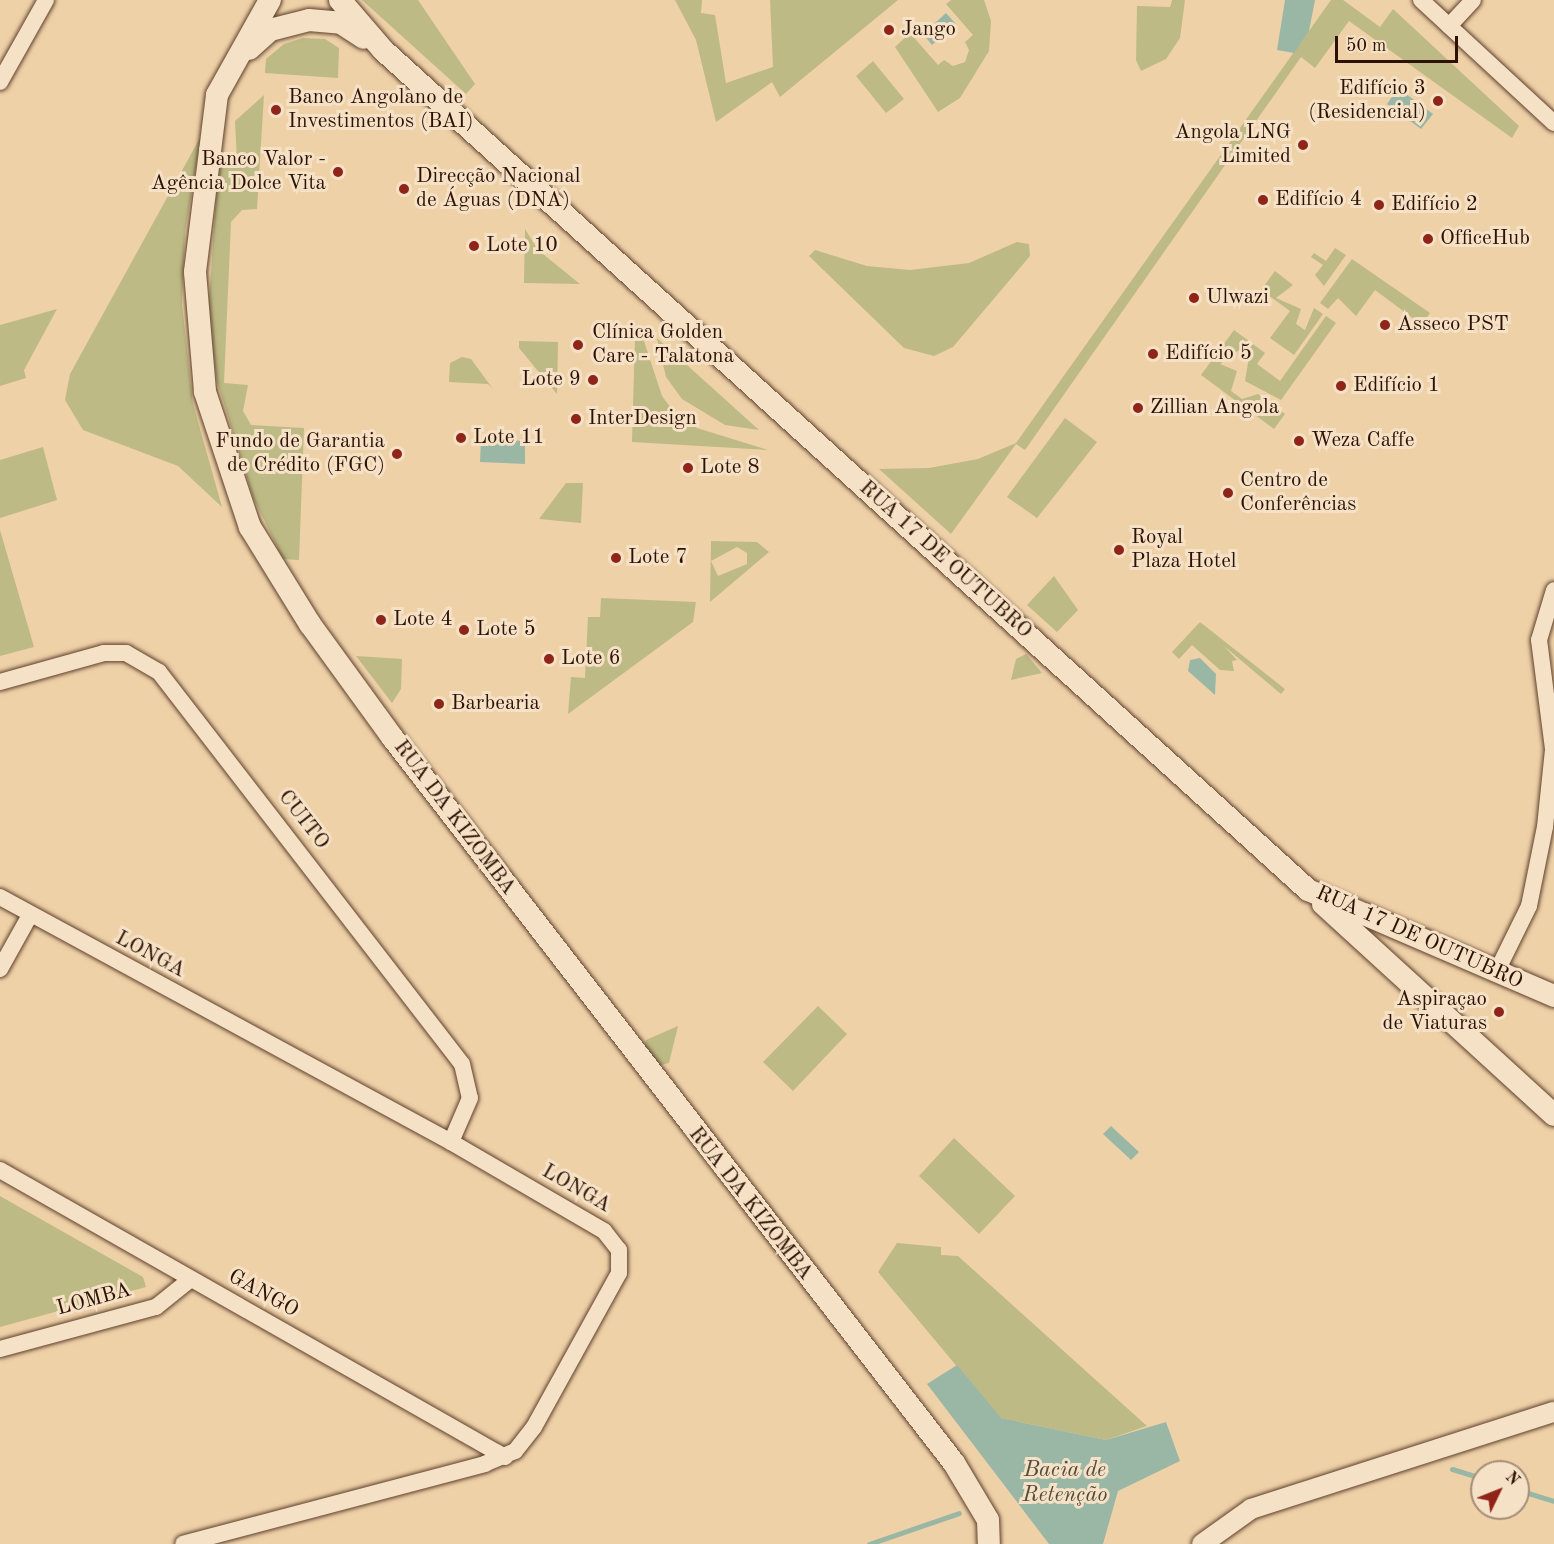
<!DOCTYPE html>
<meta charset="utf-8">
<style>
body{margin:0}
#map{position:relative;width:1554px;height:1544px;overflow:hidden;background:#efd1a8;font-family:"Old Standard TT",serif}
div>[style]{position:absolute}
.green>*{inset:0;background:#bdba85}
.water>*{inset:0;background:#9ab7a5}
.stream>*{height:5px;margin:-2.5px;padding:0 2.5px;transform-origin:2.5px;border-radius:2.5px;background:#9ab7a5}
.roads{filter:drop-shadow(0 0 2px #5e412c) drop-shadow(0 0 2px #5e412c)}
.minor>*{height:16px;margin:-8px;padding:0 8px;transform-origin:8px;border-radius:8px;background:#f5e1c6}
.tertiary>*{height:20px;margin:-10px;padding:0 10px;transform-origin:10px;border-radius:10px;background:#f5e1c6}
.secondary>*{height:22px;margin:-11px;padding:0 11px;transform-origin:11px;border-radius:11px;background:#f5e1c6}
.dots>*{width:16px;height:16px;translate:-50% -50%;box-sizing:border-box;border:3px solid #f5e1c6;border-radius:50%}
span{translate:-50% -50%;white-space:nowrap;text-align:center;line-height:1.15;-webkit-text-stroke:6px #f5e1c6;paint-order:stroke}
.poi-label{font-size:21px;color:#2d1103}
.left{translate:0 -50%;text-align:left}
.right{translate:-100% -50%;text-align:right}
.street-label{font-size:21px;color:#2d1103}
.water-label{font-size:22px;color:#534b3c;font-style:italic}
.north{position:absolute;left:1470px;top:1460px;width:60px;height:60px;box-sizing:border-box;background:#f5e1c6;border:2px solid #a58e78;border-radius:50%;rotate:47deg;font-size:16px;font-weight:700;line-height:24px;text-align:center;color:#2d1103}
.north::after{content:'';display:block;margin:auto;width:21px;height:27px;background:#8f2418;clip-path:polygon(50% 0,100% 100%,50% 72%,0 100%)}
.scale{position:absolute;left:1335px;top:36px;width:123px;height:27px;box-sizing:border-box;border:3px solid #2d1103;border-top:0;padding-left:8px;font-size:18px;line-height:21px;white-space:nowrap;color:#2d1103;-webkit-text-stroke:4px #f5e1c6;paint-order:stroke}
</style>
<div id="map">
<div class="green">
<div style="clip-path:polygon(362px 0,418px 0,475px 84px,466px 94px)"></div>
<div style="clip-path:polygon(675px 0,702px 0,701px 13px,715px 15px,726px 83px,773px 67px,770px 0,898px 0,780px 97px,772px 82px,716px 122px,696px 40px)"></div>
<div style="clip-path:polygon(951px 0,984px 0,991px 21px,989px 51px,960px 98px,938px 112px,895px 47px,910px 33px,938px 65px,944px 60px,953px 66px,965px 62px,969px 50px,965px 42px,973px 35px,946px 4px)"></div>
<div style="clip-path:polygon(1172px 0,1185px 0,1180px 38px,1166px 59px,1141px 71px,1136px 60px,1137px 6px,1170px 7px)"></div>
<div style="clip-path:polygon(1331px 0,1343px 0,1380px 27px,1393px 9px,1519px 126px,1512px 138px,1349px 21px,1315px 68px,1301px 57px,1025px 450px,1016px 444px,951px 534px,879px 469px,929px 468px,978px 459px,1016px 443px)"></div>
<div style="clip-path:polygon(303px 38px,325px 39px,339px 48px,338px 78px,265px 73px,266px 59px,284px 44px)"></div>
<div style="clip-path:polygon(873px 61px,904px 99px,886px 113px,856px 76px)"></div>
<div style="clip-path:polygon(264px 95px,257px 209px,242px 210px,231px 222px,224px 383px,248px 385px,243px 411px,251px 425px,304px 428px,299px 560px,283px 559px,253px 497px,217px 381px,208px 318px,218px 166px,237px 161px,235px 121px)"></div>
<div style="clip-path:polygon(201px 136px,185px 232px,182px 304px,193px 404px,222px 507px,178px 466px,83px 430px,65px 400px,70px 374px)"></div>
<div style="clip-path:polygon(525px 229px,538px 250px,580px 284px,524px 283px)"></div>
<div style="clip-path:polygon(1017px 242px,1029px 244px,1030px 256px,953px 347px,934px 356px,904px 348px,809px 256px,815px 250px,867px 266px,910px 270px,969px 263px)"></div>
<div style="clip-path:polygon(1335px 248px,1346px 255px,1324px 286px,1315px 275px,1323px 265px,1311px 257px,1314px 253px,1326px 261px)"></div>
<div style="clip-path:polygon(1352px 259px,1430px 313px,1422px 325px,1375px 290px,1356px 316px,1338px 298px,1328px 309px,1320px 303px)"></div>
<div style="clip-path:polygon(1275px 271px,1293px 285px,1276px 298px,1301px 309px,1296px 324px,1305px 330px,1314px 308px,1323px 314px,1294px 355px,1270px 338px,1290px 311px,1261px 290px)"></div>
<div style="clip-path:polygon(57px 309px,24px 370px,26px 378px,0 386px,0 325px)"></div>
<div style="clip-path:polygon(1326px 316px,1336px 323px,1281px 400px,1245px 381px,1249px 357px,1239px 350px,1220px 364px,1237px 371px,1231px 391px,1242px 399px,1258px 394px,1285px 414px,1274px 429px,1201px 375px,1234px 330px,1265px 353px,1257px 364px,1280px 381px)"></div>
<div style="clip-path:polygon(635px 336px,644px 341px,662px 396px,677px 416px,697px 428px,768px 450px,632px 442px)"></div>
<div style="clip-path:polygon(657px 338px,759px 430px,725px 425px,682px 399px,666px 377px)"></div>
<div style="clip-path:polygon(519px 341px,558px 342px,557px 394px,519px 348px)"></div>
<div style="clip-path:polygon(462px 357px,471px 359px,493px 389px,488px 384px,449px 382px,450px 363px)"></div>
<div style="clip-path:polygon(1065px 418px,1097px 442px,1037px 518px,1007px 497px)"></div>
<div style="clip-path:polygon(43px 447px,57px 500px,0 518px,0 460px)"></div>
<div style="clip-path:polygon(566px 483px,583px 483px,581px 523px,539px 519px)"></div>
<div style="clip-path:polygon(0 530px,34px 647px,0 656px)"></div>
<div style="clip-path:polygon(evenodd,711px 541px,757px 542px,769px 552px,710px 602px,711px 541px,737px 547px,747px 553px,747px 564px,718px 576px,711px 561px,737px 547px)"></div>
<div style="clip-path:polygon(1054px 576px,1078px 610px,1057px 632px,1027px 605px)"></div>
<div style="clip-path:polygon(601px 598px,696px 602px,693px 622px,568px 714px,571px 677px,585px 678px,588px 617px,600px 617px)"></div>
<div style="clip-path:polygon(1200px 622px,1285px 689px,1281px 694px,1224px 646px,1237px 660px,1232px 661px,1234px 671px,1220px 670px,1192px 645px,1179px 659px,1172px 652px)"></div>
<div style="clip-path:polygon(1026px 654px,1042px 673px,1011px 680px,1016px 659px)"></div>
<div style="clip-path:polygon(356px 656px,402px 659px,401px 689px,392px 703px)"></div>
<div style="clip-path:polygon(818px 1006px,847px 1034px,793px 1091px,763px 1062px)"></div>
<div style="clip-path:polygon(678px 1026px,669px 1063px,657px 1066px,644px 1048px,646px 1040px)"></div>
<div style="clip-path:polygon(954px 1138px,1015px 1196px,979px 1234px,919px 1176px)"></div>
<div style="clip-path:polygon(0 1196px,143px 1277px,146px 1287px,0 1327px)"></div>
<div style="clip-path:polygon(897px 1243px,941px 1247px,941px 1255px,958px 1256px,1147px 1426px,1106px 1440px,1000px 1418px,878px 1272px)"></div>
</div>
<div class="water">
<div style="clip-path:polygon(1285px 0,1315px 0,1309px 31px,1294px 53px,1277px 50px)"></div>
<div style="clip-path:polygon(946px 13px,956px 24px,932px 45px,923px 34px)"></div>
<div style="clip-path:polygon(1398px 88px,1433px 114px,1421px 129px,1387px 104px)"></div>
<div style="clip-path:polygon(481px 439px,525px 441px,525px 464px,480px 462px)"></div>
<div style="clip-path:polygon(1200px 658px,1216px 674px,1215px 695px,1188px 671px,1190px 660px)"></div>
<div style="clip-path:polygon(1111px 1126px,1139px 1152px,1131px 1160px,1103px 1134px)"></div>
<div style="clip-path:polygon(957px 1365px,1001px 1418px,1106px 1440px,1166px 1422px,1180px 1461px,1118px 1491px,1103px 1544px,1049px 1544px,927px 1384px)"></div>
</div>
<div class="stream">
<div style="left:1452px;top:1469px;width:31px;rotate:17deg"></div>
<div style="left:1518px;top:1490px;width:38px;rotate:17deg"></div>
<div style="left:869px;top:1544px;width:95px;rotate:-19deg"></div>
</div>
<div class="roads">
<div class="minor">
<div style="left:1421px;top:0;width:181px;rotate:42.8deg"></div>
<div style="left:1449px;top:26px;width:35px;rotate:-47deg"></div>
<div style="left:0;top:82px;width:94px;rotate:-60.7deg"></div>
<div style="left:0;top:682px;width:108px;rotate:-15.6deg"></div>
<div style="left:104px;top:653px;width:22px"></div>
<div style="left:126px;top:653px;width:38px;rotate:30deg"></div>
<div style="left:159px;top:672px;width:495px;rotate:52.3deg"></div>
<div style="left:462px;top:1064px;width:35px;rotate:77deg"></div>
<div style="left:470px;top:1098px;width:48px;rotate:113.4deg"></div>
<div style="left:0;top:897px;width:513px;rotate:28.51deg"></div>
<div style="left:451px;top:1142px;width:177px;rotate:30.2deg"></div>
<div style="left:604px;top:1231px;width:24px;rotate:52deg"></div>
<div style="left:619px;top:1250px;width:23px;rotate:90deg"></div>
<div style="left:619px;top:1273px;width:176px;rotate:118.9deg"></div>
<div style="left:534px;top:1427px;width:31px;rotate:128deg"></div>
<div style="left:515px;top:1451px;width:33px;rotate:157deg"></div>
<div style="left:485px;top:1464px;width:312px;rotate:165.2deg"></div>
<div style="left:0;top:969px;width:62px;rotate:-60.9deg"></div>
<div style="left:1496px;top:973px;width:75px;rotate:-63.8deg"></div>
<div style="left:1529px;top:906px;width:81px;rotate:-78.6deg"></div>
<div style="left:1545px;top:827px;width:78px;rotate:-84.1deg"></div>
<div style="left:1553px;top:749px;width:110px;rotate:-97.3deg"></div>
<div style="left:1539px;top:640px;width:52px;rotate:-73.3deg"></div>
<div style="left:0;top:1170px;width:581px;rotate:29.61deg"></div>
<div style="left:0;top:1349px;width:162px;rotate:-15.1deg"></div>
<div style="left:156px;top:1307px;width:45px;rotate:-38.7deg"></div>
</div>
<div class="tertiary">
<div style="left:1202px;top:1544px;width:60px;rotate:-35.5deg"></div>
<div style="left:1251px;top:1509px;width:318px;rotate:-17.8deg"></div>
</div>
<div class="secondary">
<div style="left:270px;top:0;width:109px;rotate:119.2deg"></div>
<div style="left:217px;top:95px;width:178px;rotate:97.1deg"></div>
<div style="left:195px;top:272px;width:120px;rotate:85.2deg"></div>
<div style="left:205px;top:392px;width:142px;rotate:71.6deg"></div>
<div style="left:250px;top:527px;width:114px;rotate:58.3deg"></div>
<div style="left:310px;top:624px;width:140px;rotate:54deg"></div>
<div style="left:392px;top:737px;width:918px;rotate:52.26deg"></div>
<div style="left:954px;top:1463px;width:66px;rotate:59.2deg"></div>
<div style="left:988px;top:1520px;width:24px;rotate:88deg"></div>
<div style="left:340px;top:0;width:66px;rotate:49.3deg"></div>
<div style="left:383px;top:50px;width:1249px;rotate:42.24deg"></div>
<div style="left:1308px;top:890px;width:268px;rotate:23.3deg"></div>
<div style="left:249px;top:49px;width:28px;rotate:-42deg"></div>
<div style="left:270px;top:30px;width:40px;rotate:-14.4deg"></div>
<div style="left:309px;top:20px;width:32px;rotate:5deg"></div>
<div style="left:341px;top:23px;width:27px;rotate:33deg"></div>
<div style="left:1323px;top:904px;width:313px;rotate:42.4deg"></div>
</div>
</div>
<div class="dots">
<div style="left:889px;top:30px;background:#8f2418"></div>
<div style="left:1438px;top:101px;background:#8f2418"></div>
<div style="left:276px;top:110px;background:#8f2418"></div>
<div style="left:1303px;top:145px;background:#8f2418"></div>
<div style="left:338px;top:172px;background:#8f2418"></div>
<div style="left:404px;top:189px;background:#8f2418"></div>
<div style="left:1263px;top:200px;background:#8f2418"></div>
<div style="left:1379px;top:205px;background:#8f2418"></div>
<div style="left:1428px;top:239px;background:#8f2418"></div>
<div style="left:474px;top:246px;background:#8f2418"></div>
<div style="left:1194px;top:298px;background:#8f2418"></div>
<div style="left:1385px;top:325px;background:#8f2418"></div>
<div style="left:578px;top:345px;background:#8f2418"></div>
<div style="left:1153px;top:354px;background:#8f2418"></div>
<div style="left:593px;top:380px;background:#8f2418"></div>
<div style="left:1341px;top:386px;background:#8f2418"></div>
<div style="left:1138px;top:408px;background:#8f2418"></div>
<div style="left:576px;top:419px;background:#8f2418"></div>
<div style="left:461px;top:438px;background:#8f2418"></div>
<div style="left:1299px;top:441px;background:#8f2418"></div>
<div style="left:397px;top:454px;background:#8f2418"></div>
<div style="left:688px;top:468px;background:#8f2418"></div>
<div style="left:1228px;top:493px;background:#8f2418"></div>
<div style="left:1119px;top:550px;background:#8f2418"></div>
<div style="left:616px;top:558px;background:#8f2418"></div>
<div style="left:381px;top:620px;background:#8f2418"></div>
<div style="left:464px;top:630px;background:#8f2418"></div>
<div style="left:549px;top:659px;background:#8f2418"></div>
<div style="left:439px;top:704px;background:#8f2418"></div>
<div style="left:1499px;top:1012px;background:#8f2418"></div>
</div>
<div class="poi-label">
<span class="left" style="left:901px;top:30px">Jango</span>
<span class="right" style="left:1426px;top:101px">Edifício 3<br>(Residencial)</span>
<span class="left" style="left:288px;top:110px">Banco Angolano de<br>Investimentos (BAI)</span>
<span class="right" style="left:1291px;top:145px">Angola LNG<br>Limited</span>
<span class="right" style="left:326px;top:172px">Banco Valor -<br>Agência Dolce Vita</span>
<span class="left" style="left:416px;top:189px">Direcção Nacional<br>de Águas (DNA)</span>
<span class="left" style="left:1275px;top:200px">Edifício 4</span>
<span class="left" style="left:1391px;top:205px">Edifício 2</span>
<span class="left" style="left:1440px;top:239px">OfficeHub</span>
<span class="left" style="left:486px;top:246px">Lote 10</span>
<span class="left" style="left:1206px;top:298px">Ulwazi</span>
<span class="left" style="left:1397px;top:325px">Asseco PST</span>
<span class="left" style="left:592px;top:345px">Clínica Golden<br>Care - Talatona</span>
<span class="left" style="left:1165px;top:354px">Edifício 5</span>
<span class="right" style="left:581px;top:380px">Lote 9</span>
<span class="left" style="left:1353px;top:386px">Edifício 1</span>
<span class="left" style="left:1150px;top:408px">Zillian Angola</span>
<span class="left" style="left:588px;top:419px">InterDesign</span>
<span class="left" style="left:473px;top:438px">Lote 11</span>
<span class="left" style="left:1311px;top:441px">Weza Caffe</span>
<span class="right" style="left:385px;top:454px">Fundo de Garantia<br>de Crédito (FGC)</span>
<span class="left" style="left:700px;top:468px">Lote 8</span>
<span class="left" style="left:1240px;top:493px">Centro de<br>Conferências</span>
<span class="left" style="left:1131px;top:550px">Royal<br>Plaza Hotel</span>
<span class="left" style="left:628px;top:558px">Lote 7</span>
<span class="left" style="left:393px;top:620px">Lote 4</span>
<span class="left" style="left:476px;top:630px">Lote 5</span>
<span class="left" style="left:561px;top:659px">Lote 6</span>
<span class="left" style="left:451px;top:704px">Barbearia</span>
<span class="right" style="left:1487px;top:1012px">Aspiraçao<br>de Viaturas</span>
</div>
<div class="street-label">
<span style="left:945px;top:560px;rotate:42deg">RUA 17 DE OUTUBRO</span>
<span style="left:454px;top:818px;rotate:53deg">RUA DA KIZOMBA</span>
<span style="left:303px;top:820px;rotate:52deg">CUITO</span>
<span style="left:1419px;top:938px;rotate:24deg">RUA 17 DE OUTUBRO</span>
<span style="left:150px;top:955px;rotate:28deg">LONGA</span>
<span style="left:576px;top:1189px;rotate:30deg">LONGA</span>
<span style="left:750px;top:1204px;rotate:52deg">RUA DA KIZOMBA</span>
<span style="left:263px;top:1294px;rotate:29deg">GANGO</span>
<span style="left:94px;top:1300px;rotate:-15deg">LOMBA</span>
</div>
<div class="water-label">
<span style="left:1065px;top:1483px">Bacia de<br>Retenção</span>
</div>
<div class="north">N</div>
<div class="scale">50 m</div>
</div>
